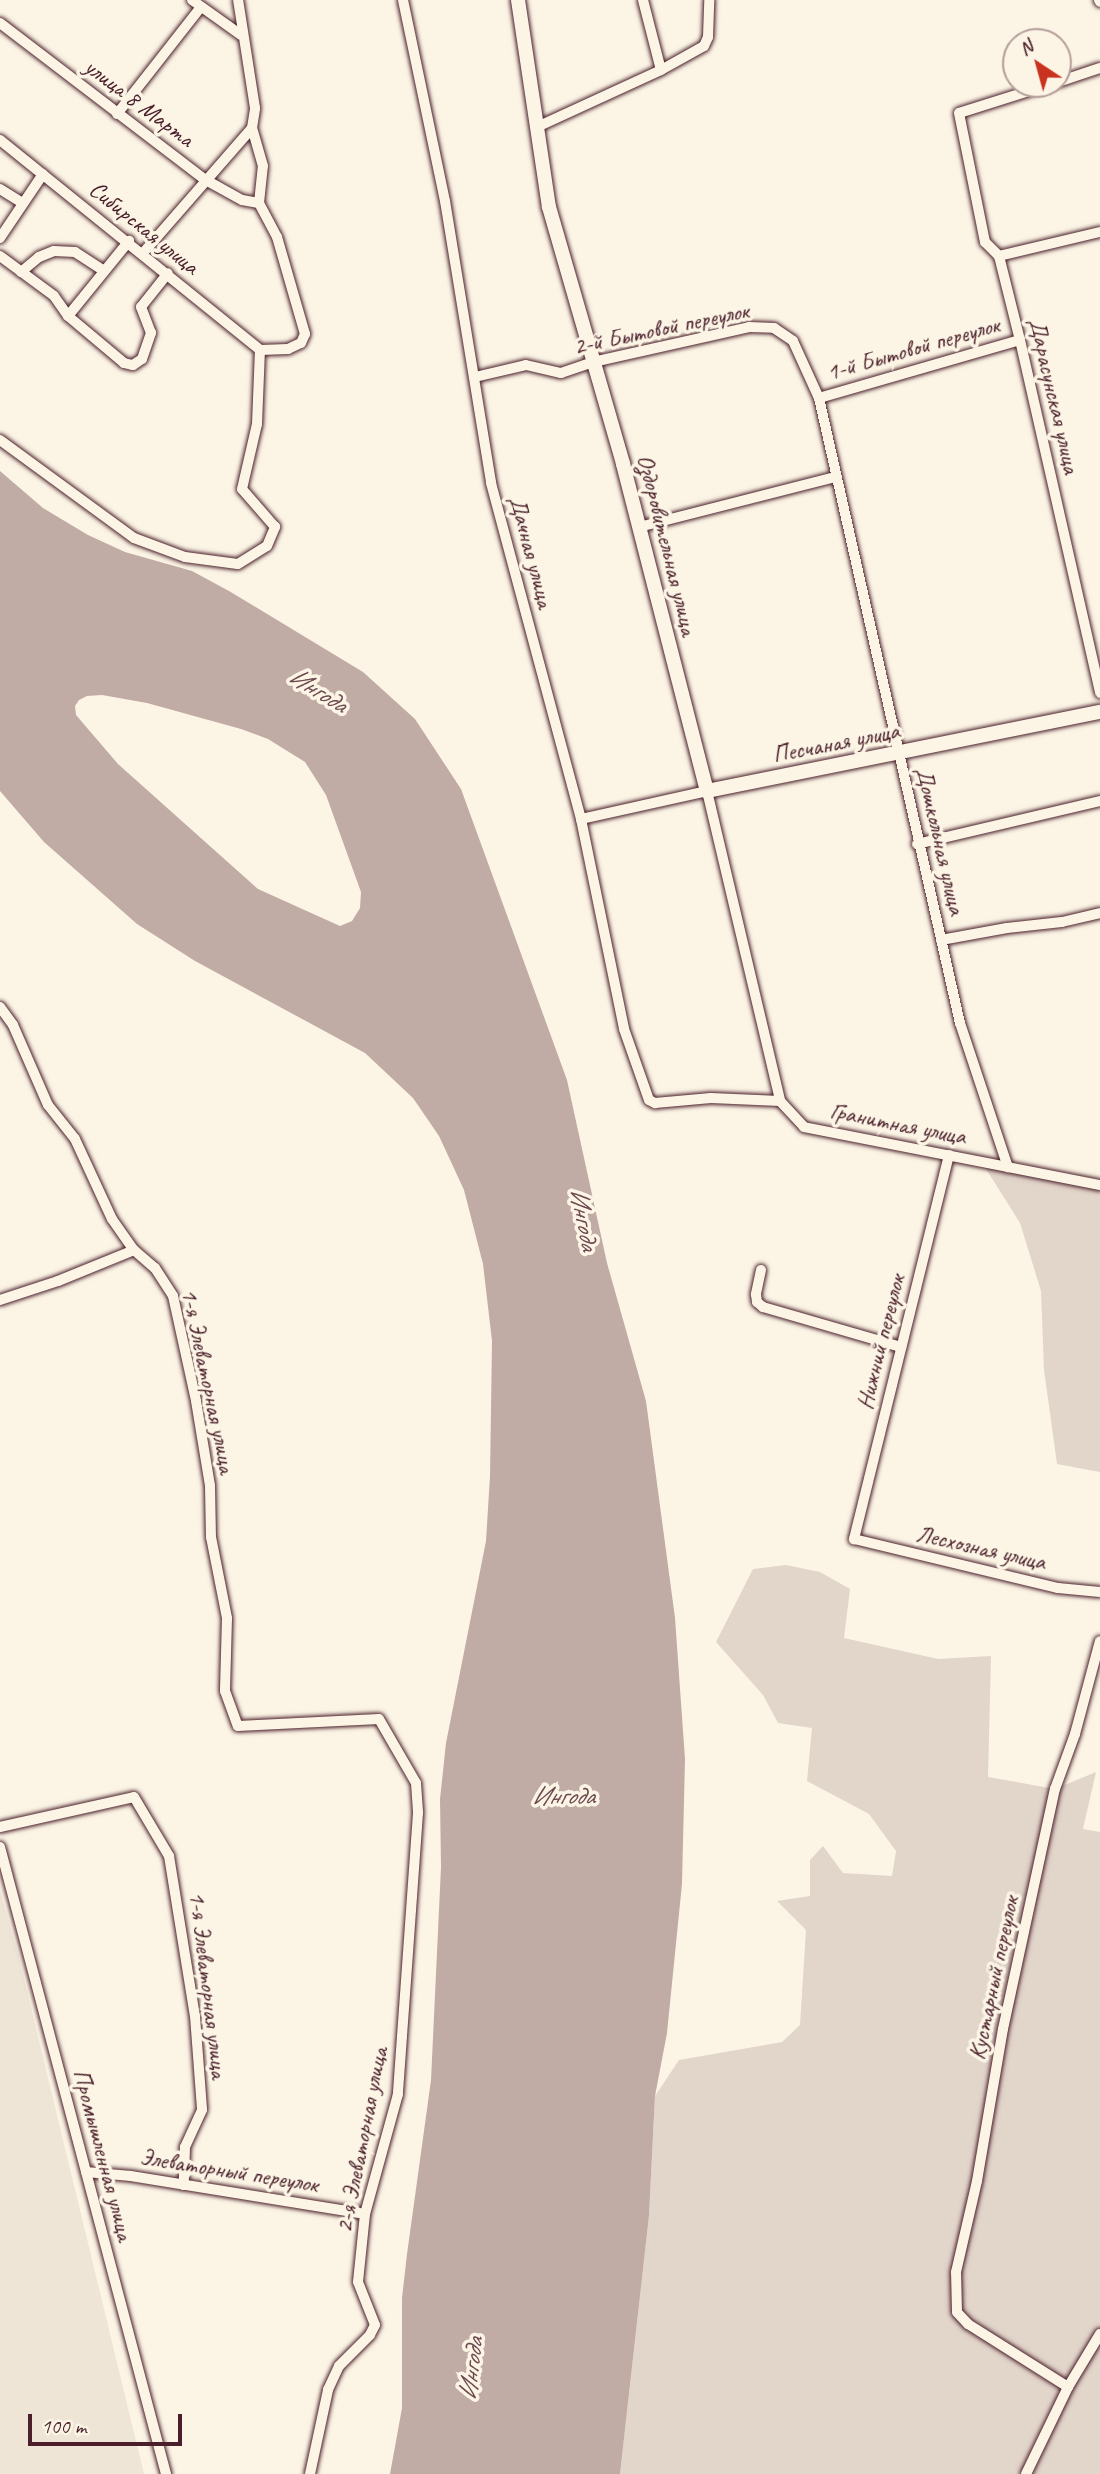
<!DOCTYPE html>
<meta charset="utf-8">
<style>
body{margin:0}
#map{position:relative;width:1100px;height:2474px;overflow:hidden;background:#fcf5e5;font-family:Caveat,sans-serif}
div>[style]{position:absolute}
.built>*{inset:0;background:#eee5d7}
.green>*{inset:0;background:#e2d5ca}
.water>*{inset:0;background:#c0aca5}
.roads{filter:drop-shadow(0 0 2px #4a1f2b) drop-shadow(0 0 2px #4a1f2b)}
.street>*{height:10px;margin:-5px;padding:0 5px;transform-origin:5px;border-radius:5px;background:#fcf5e5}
.secondary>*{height:14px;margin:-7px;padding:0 7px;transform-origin:7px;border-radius:7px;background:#fcf5e5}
span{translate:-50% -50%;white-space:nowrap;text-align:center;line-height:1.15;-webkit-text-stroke:7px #fcf5e5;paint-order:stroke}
.street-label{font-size:24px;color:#4a1f2b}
.water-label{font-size:26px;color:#6d4950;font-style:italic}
.north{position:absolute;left:1002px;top:28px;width:70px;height:70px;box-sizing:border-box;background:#fcf5e5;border:2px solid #b59f9b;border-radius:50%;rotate:324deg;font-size:19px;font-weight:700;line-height:28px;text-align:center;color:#4a1f2b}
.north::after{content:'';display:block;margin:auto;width:24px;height:32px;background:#c8321e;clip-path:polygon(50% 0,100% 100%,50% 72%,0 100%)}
.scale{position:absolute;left:28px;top:2414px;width:154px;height:32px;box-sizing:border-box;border:4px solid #4a1f2b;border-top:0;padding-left:9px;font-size:21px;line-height:24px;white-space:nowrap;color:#4a1f2b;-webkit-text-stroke:5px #fcf5e5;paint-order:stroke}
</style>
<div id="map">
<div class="built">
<div style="clip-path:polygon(0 1891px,18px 1954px,144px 2474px,0 2474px)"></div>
</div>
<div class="green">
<div style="clip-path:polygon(981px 1161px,1100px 1185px,1100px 1472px,1057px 1464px,1044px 1370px,1041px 1291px,1020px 1223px)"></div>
<div style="clip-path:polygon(786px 1565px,820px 1572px,850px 1589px,844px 1638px,938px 1659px,991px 1656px,988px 1777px,1055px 1789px,1096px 1772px,1083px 1829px,1100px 1832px,1100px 2474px,620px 2474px,649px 2216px,655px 2096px,679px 2060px,782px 2042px,800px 2025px,806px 1930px,777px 1901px,810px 1896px,810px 1860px,823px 1846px,843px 1873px,892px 1876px,896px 1851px,869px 1814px,807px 1781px,812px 1728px,778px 1723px,763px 1695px,716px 1642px,753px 1569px)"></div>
</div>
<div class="water">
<div style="clip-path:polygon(evenodd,0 471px,43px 508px,88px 535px,125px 552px,192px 571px,229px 591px,363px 672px,415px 719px,461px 789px,567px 1080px,607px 1263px,646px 1401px,675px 1618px,685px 1759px,682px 1884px,667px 2033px,655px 2096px,649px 2216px,620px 2474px,390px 2474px,402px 2408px,402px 2298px,407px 2254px,431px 2080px,441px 1867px,440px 1799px,446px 1743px,486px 1541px,490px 1476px,492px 1341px,483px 1264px,464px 1190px,439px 1136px,413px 1098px,365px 1053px,195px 961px,137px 924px,44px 842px,0 791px,0 471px,102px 695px,147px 703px,241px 729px,268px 739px,305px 762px,326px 795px,361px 892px,360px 908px,352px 921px,340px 926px,258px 889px,118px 764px,76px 715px,75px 706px,79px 700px,87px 696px,102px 695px)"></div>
</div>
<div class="roads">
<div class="street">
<div style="left:192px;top:0;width:60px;rotate:35.5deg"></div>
<div style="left:403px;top:0;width:205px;rotate:78.2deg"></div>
<div style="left:445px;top:201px;width:286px;rotate:80.7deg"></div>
<div style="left:491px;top:483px;width:348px;rotate:75deg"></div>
<div style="left:581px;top:819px;width:214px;rotate:78.4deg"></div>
<div style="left:624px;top:1029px;width:75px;rotate:70.6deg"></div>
<div style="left:649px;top:1100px;width:7px;rotate:27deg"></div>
<div style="left:655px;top:1103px;width:56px;rotate:-5.1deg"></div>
<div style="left:711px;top:1098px;width:69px;rotate:2.5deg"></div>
<div style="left:780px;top:1101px;width:35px;rotate:47deg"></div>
<div style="left:804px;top:1127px;width:302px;rotate:11.1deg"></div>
<div style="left:643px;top:0;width:72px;rotate:75.6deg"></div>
<div style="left:1099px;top:0;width:2px;rotate:63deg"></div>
<div style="left:0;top:23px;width:257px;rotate:37.4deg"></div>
<div style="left:204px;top:179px;width:43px;rotate:28.9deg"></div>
<div style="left:242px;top:200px;width:17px;rotate:10deg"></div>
<div style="left:1058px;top:82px;width:44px;rotate:-18.4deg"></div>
<div style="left:1051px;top:84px;width:96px;rotate:162.5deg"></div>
<div style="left:959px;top:113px;width:132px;rotate:78.6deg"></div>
<div style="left:985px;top:242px;width:20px;rotate:45deg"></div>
<div style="left:999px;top:256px;width:87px;rotate:76deg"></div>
<div style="left:1020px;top:340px;width:362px;rotate:77.2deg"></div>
<div style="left:117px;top:114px;width:136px;rotate:-51.9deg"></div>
<div style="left:537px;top:127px;width:136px;rotate:-24.7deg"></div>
<div style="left:661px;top:70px;width:49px;rotate:-29.2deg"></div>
<div style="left:704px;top:46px;width:10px;rotate:-66deg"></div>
<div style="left:708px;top:37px;width:37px;rotate:-88deg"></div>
<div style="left:0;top:140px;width:334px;rotate:38.9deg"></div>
<div style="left:0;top:189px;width:26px;rotate:32deg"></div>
<div style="left:0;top:238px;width:77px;rotate:-56.1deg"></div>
<div style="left:143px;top:253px;width:166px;rotate:-48.9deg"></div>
<div style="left:252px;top:128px;width:20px;rotate:-81deg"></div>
<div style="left:255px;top:108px;width:109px;rotate:-98.9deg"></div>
<div style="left:0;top:256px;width:67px;rotate:36.5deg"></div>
<div style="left:54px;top:296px;width:24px;rotate:55deg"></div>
<div style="left:68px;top:316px;width:73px;rotate:40deg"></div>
<div style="left:124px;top:363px;width:9px;rotate:13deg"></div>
<div style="left:133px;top:365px;width:11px;rotate:-34deg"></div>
<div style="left:142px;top:359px;width:28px;rotate:-71deg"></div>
<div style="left:151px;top:333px;width:28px;rotate:-111deg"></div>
<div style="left:141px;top:307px;width:43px;rotate:-51.5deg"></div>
<div style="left:999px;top:256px;width:104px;rotate:-13.4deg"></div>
<div style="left:21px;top:272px;width:23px;rotate:-40deg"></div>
<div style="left:39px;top:257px;width:16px;rotate:-22deg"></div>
<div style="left:54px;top:251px;width:21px;rotate:3deg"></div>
<div style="left:75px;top:252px;width:33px;rotate:33deg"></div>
<div style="left:68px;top:316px;width:97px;rotate:-50.9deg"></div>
<div style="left:475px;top:377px;width:52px;rotate:-13.2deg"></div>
<div style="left:526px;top:365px;width:36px;rotate:13deg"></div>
<div style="left:561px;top:373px;width:34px;rotate:-19deg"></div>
<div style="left:593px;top:362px;width:160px;rotate:-12.6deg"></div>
<div style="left:749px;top:327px;width:25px;rotate:2deg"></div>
<div style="left:774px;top:328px;width:23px;rotate:34deg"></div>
<div style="left:793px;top:341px;width:63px;rotate:65.5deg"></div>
<div style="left:819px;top:398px;width:641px;rotate:77.29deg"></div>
<div style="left:960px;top:1023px;width:152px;rotate:71.6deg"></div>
<div style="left:819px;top:398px;width:209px;rotate:-16.1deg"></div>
<div style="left:0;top:440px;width:166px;rotate:36.2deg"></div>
<div style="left:134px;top:538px;width:54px;rotate:20.4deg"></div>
<div style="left:185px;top:557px;width:53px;rotate:7.5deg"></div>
<div style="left:238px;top:564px;width:34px;rotate:-32deg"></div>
<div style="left:267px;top:546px;width:21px;rotate:-67deg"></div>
<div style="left:275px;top:527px;width:50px;rotate:-131deg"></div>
<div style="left:242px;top:489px;width:67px;rotate:-77deg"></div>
<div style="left:257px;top:424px;width:74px;rotate:-87.7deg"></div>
<div style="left:260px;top:350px;width:28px;rotate:-2deg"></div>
<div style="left:288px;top:349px;width:14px;rotate:-25deg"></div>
<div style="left:301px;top:343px;width:10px;rotate:-66deg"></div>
<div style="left:305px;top:334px;width:101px;rotate:-106.1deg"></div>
<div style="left:277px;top:237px;width:38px;rotate:-118deg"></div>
<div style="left:259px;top:203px;width:37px;rotate:-84deg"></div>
<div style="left:263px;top:166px;width:40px;rotate:-106deg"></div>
<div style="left:639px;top:527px;width:202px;rotate:-14.3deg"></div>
<div style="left:581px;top:819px;width:129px;rotate:-12.5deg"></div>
<div style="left:707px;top:791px;width:318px;rotate:76.7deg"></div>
<div style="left:917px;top:844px;width:188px;rotate:-13.2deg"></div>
<div style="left:941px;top:940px;width:67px;rotate:-10.3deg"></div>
<div style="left:1007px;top:928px;width:55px;rotate:-6.2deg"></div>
<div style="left:1062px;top:922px;width:39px;rotate:-13deg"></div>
<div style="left:0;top:1007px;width:22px;rotate:54deg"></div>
<div style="left:13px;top:1025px;width:87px;rotate:66.4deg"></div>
<div style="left:48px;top:1105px;width:43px;rotate:51.5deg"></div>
<div style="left:75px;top:1139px;width:88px;rotate:65.2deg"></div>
<div style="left:112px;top:1219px;width:38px;rotate:55deg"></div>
<div style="left:134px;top:1250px;width:28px;rotate:41deg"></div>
<div style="left:155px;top:1268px;width:33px;rotate:57deg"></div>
<div style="left:173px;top:1296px;width:107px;rotate:77.6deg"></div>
<div style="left:196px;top:1401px;width:86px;rotate:80.6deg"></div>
<div style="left:210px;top:1486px;width:51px;rotate:88.9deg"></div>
<div style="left:211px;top:1537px;width:83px;rotate:78.8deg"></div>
<div style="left:227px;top:1618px;width:73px;rotate:91.6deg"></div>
<div style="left:225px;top:1691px;width:37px;rotate:70deg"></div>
<div style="left:238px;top:1726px;width:141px;rotate:-2.8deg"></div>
<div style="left:379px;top:1719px;width:74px;rotate:60deg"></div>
<div style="left:416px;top:1783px;width:30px;rotate:86deg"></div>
<div style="left:418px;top:1813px;width:282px;rotate:94.1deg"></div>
<div style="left:398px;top:2094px;width:124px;rotate:105.4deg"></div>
<div style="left:365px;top:2214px;width:68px;rotate:95.9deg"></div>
<div style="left:358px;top:2282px;width:46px;rotate:68.4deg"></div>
<div style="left:375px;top:2325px;width:11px;rotate:117deg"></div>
<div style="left:370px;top:2335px;width:44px;rotate:135deg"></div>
<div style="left:339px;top:2366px;width:26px;rotate:115deg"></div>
<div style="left:328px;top:2390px;width:86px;rotate:102.1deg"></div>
<div style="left:949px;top:1155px;width:396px;rotate:103.9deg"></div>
<div style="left:854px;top:1539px;width:210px;rotate:13.5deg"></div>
<div style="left:1058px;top:1588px;width:42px;rotate:5.4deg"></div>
<div style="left:761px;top:1270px;width:25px;rotate:102deg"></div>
<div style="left:756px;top:1294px;width:8px;rotate:83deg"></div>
<div style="left:757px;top:1302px;width:8px;rotate:40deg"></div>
<div style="left:763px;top:1307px;width:144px;rotate:16.2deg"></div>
<div style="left:0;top:1300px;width:61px;rotate:-18.1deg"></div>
<div style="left:58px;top:1281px;width:82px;rotate:-22.2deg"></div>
<div style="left:0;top:1827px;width:137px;rotate:-12.6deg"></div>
<div style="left:134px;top:1797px;width:69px;rotate:59.3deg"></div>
<div style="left:169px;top:1856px;width:162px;rotate:80.8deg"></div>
<div style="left:195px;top:2016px;width:94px;rotate:85.7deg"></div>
<div style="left:202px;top:2110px;width:41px;rotate:114.7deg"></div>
<div style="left:185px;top:2147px;width:38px;rotate:92deg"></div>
<div style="left:0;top:1847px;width:649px;rotate:75.17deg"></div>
<div style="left:86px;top:2172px;width:45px;rotate:5.1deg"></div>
<div style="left:131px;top:2176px;width:237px;rotate:9.2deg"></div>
<div style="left:1068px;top:2387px;width:62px;rotate:-58.9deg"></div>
<div style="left:1026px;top:2474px;width:97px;rotate:-64.2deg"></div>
<div style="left:1068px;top:2387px;width:118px;rotate:-147.8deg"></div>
<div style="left:968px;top:2324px;width:16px;rotate:-133deg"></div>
<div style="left:957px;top:2312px;width:40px;rotate:-91.4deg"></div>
<div style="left:956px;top:2272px;width:93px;rotate:-77deg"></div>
<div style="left:977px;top:2181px;width:154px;rotate:-80.3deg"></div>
<div style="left:1003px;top:2029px;width:246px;rotate:-77.8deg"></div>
<div style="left:1055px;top:1789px;width:59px;rotate:-70deg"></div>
<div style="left:1075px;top:1734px;width:96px;rotate:-75deg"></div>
</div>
<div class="secondary">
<div style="left:518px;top:0;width:209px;rotate:81.5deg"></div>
<div style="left:549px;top:207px;width:267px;rotate:73.9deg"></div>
<div style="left:623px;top:464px;width:338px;rotate:75.6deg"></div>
<div style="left:707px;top:791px;width:401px;rotate:-11.4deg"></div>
</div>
</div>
<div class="street-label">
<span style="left:139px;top:103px;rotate:37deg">улица 8 Марта</span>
<span style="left:144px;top:228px;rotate:39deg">Сибирская улица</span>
<span style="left:661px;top:329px;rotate:-12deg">2-й Бытовой переулок</span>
<span style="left:913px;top:349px;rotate:-16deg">1-й Бытовой переулок</span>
<span style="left:1054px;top:396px;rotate:77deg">Дарасунская улица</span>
<span style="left:667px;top:545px;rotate:76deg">Оздоровительная улица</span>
<span style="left:531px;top:552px;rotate:75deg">Дачная улица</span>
<span style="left:836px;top:743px;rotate:-11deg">Песчаная улица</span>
<span style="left:940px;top:841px;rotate:77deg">Дошкольная улица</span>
<span style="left:898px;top:1124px;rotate:11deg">Гранитная улица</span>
<span style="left:881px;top:1342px;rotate:-76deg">Нижний переулок</span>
<span style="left:208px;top:1381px;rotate:78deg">1-я Элеваторная улица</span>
<span style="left:981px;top:1548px;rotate:13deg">Лесхозная улица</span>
<span style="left:994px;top:1978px;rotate:-78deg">Кустарный переулок</span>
<span style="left:208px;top:1985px;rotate:83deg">1-я Элеваторная улица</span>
<span style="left:362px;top:2140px;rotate:-79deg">2-я Элеваторная улица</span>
<span style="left:103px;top:2155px;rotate:75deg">Промышленная улица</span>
<span style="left:229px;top:2171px;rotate:9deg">Элеваторный переулок</span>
</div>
<div class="water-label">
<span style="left:318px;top:690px;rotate:32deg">Ингода</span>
<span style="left:584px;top:1219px;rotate:79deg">Ингода</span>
<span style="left:563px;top:1796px">Ингода</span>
<span style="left:471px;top:2369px;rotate:-83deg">Ингода</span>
</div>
<div class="north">N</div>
<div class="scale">100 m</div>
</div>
